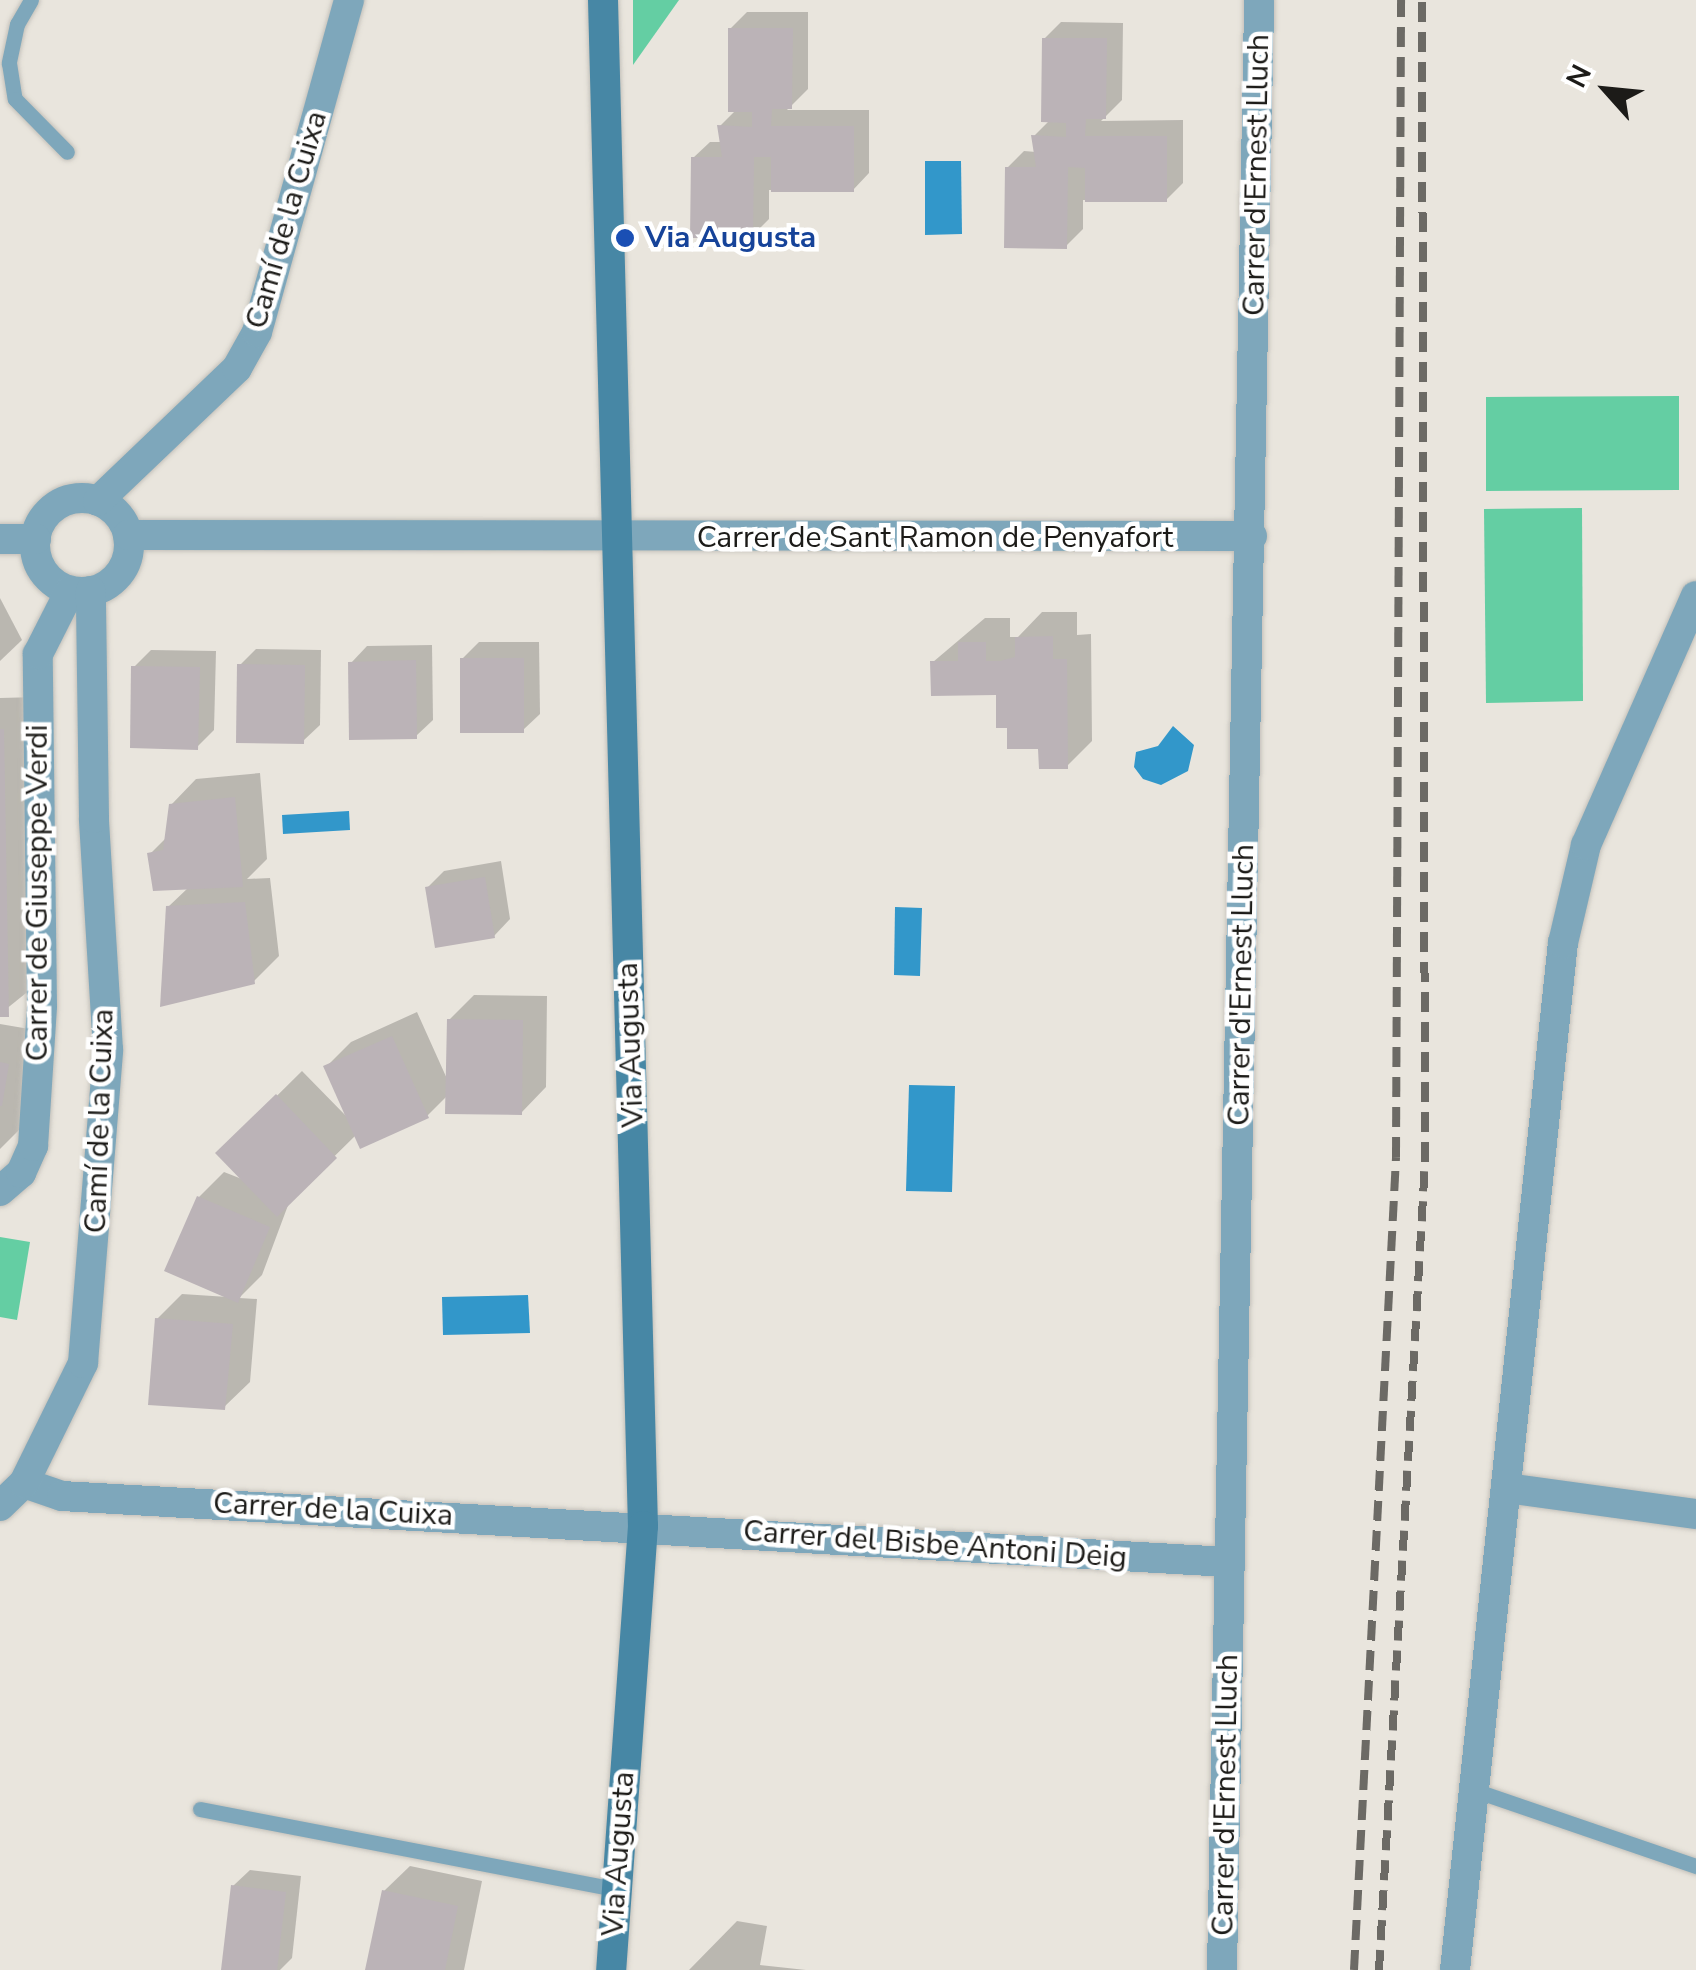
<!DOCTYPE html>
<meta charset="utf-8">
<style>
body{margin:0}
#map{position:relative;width:1696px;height:1970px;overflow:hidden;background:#e9e5dd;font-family:"Nunito Sans",sans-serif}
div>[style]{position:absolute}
.green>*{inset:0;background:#64cea3}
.water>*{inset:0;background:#3297ca}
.shadow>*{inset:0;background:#0003}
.building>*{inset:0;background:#bbb3b7}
.roads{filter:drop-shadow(0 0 2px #c4c1ba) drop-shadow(0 0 2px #c4c1ba)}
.lane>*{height:15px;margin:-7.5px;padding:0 7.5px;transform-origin:7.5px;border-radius:7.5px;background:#7ea7bb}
.street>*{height:30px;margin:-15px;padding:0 15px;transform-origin:15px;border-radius:15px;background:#7ea7bb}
.street>.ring{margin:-15px;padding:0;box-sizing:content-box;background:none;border:30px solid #7ea7bb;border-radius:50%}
.secondary>*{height:30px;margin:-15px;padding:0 15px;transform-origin:15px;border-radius:15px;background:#4787a5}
.rail>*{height:8px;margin-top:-4px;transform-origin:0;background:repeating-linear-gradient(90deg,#6c6a65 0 20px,transparent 0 30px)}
.dots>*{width:28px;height:28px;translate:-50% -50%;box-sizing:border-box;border:5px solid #fff;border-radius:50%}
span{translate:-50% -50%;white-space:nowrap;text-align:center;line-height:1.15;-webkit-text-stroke:9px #fff;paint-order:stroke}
.street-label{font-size:30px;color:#1c1b18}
.transit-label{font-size:30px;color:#164399;font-weight:700}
.left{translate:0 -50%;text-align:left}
.north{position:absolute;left:1556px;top:40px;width:100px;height:100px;-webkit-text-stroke:8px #fff;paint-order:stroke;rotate:297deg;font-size:28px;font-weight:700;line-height:40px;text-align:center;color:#1c1b18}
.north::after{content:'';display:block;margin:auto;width:35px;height:45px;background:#1c1b18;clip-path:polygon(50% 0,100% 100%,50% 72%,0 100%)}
</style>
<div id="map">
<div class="green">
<div style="clip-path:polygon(633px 0,679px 0,633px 65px)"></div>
<div style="clip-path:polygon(1679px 396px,1679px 490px,1486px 491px,1486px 397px)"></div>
<div style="clip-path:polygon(1582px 508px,1583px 701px,1486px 703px,1484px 509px)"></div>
<div style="clip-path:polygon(0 1237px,30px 1242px,17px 1320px,0 1317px)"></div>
</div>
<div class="water">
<div style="clip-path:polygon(925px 161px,961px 161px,962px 234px,925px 235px)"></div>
<div style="clip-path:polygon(1173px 726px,1194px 745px,1188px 771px,1161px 785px,1143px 779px,1134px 767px,1136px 752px,1158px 746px)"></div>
<div style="clip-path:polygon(349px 811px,350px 830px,283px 834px,282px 815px)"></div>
<div style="clip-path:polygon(895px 907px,922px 908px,920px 976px,894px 975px)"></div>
<div style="clip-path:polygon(909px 1085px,955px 1086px,952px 1192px,906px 1191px)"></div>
<div style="clip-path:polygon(528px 1295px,530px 1333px,443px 1335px,442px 1297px)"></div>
</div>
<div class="shadow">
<div style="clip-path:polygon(747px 12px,808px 12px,808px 89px,787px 110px,869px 110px,869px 173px,853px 190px,769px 190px,769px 219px,752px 236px,693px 158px,710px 142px,722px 142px,720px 126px,736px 110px,730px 29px)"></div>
<div style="clip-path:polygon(1061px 22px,1123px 23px,1122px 100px,1101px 121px,1183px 120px,1183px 183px,1166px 200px,1083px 200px,1083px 229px,1066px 246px,1007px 168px,1024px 151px,1036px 152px,1034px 136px,1050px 120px,1044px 39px)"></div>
<div style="clip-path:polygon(0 598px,22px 640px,0 661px)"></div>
<div style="clip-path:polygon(1042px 612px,1077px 612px,1077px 635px,1091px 634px,1092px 741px,1067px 766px,1009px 726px,998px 693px,933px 662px,985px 618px,1010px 618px,1010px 637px,1018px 637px)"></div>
<div style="clip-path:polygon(479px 642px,539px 642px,540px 714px,523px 730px,462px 659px)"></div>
<div style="clip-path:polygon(432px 645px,433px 720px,416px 736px,351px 663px,367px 646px)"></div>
<div style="clip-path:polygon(256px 649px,321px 650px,320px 725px,303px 741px,240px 665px)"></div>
<div style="clip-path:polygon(151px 650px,216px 651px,214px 730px,197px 747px,134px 667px)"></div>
<div style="clip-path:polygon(37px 697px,41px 981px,0 1014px,0 698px)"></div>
<div style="clip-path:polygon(260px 773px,267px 859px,247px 879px,270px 878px,279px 956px,254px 981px,168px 907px,189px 887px,150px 854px,167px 837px,171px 805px,196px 779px)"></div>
<div style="clip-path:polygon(501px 861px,510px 919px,494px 936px,428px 887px,444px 871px)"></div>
<div style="clip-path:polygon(474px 995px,547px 996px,546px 1087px,521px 1113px,448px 1095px,427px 1116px,356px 1135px,290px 1200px,262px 1275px,239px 1298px,257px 1299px,250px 1382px,224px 1407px,157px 1319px,182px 1294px,228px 1297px,199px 1197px,224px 1172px,247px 1181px,219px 1153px,302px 1071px,348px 1118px,326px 1067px,351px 1042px,417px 1012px,448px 1081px,449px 1020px)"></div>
<div style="clip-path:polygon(0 1024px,41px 1031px,24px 1125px,0 1149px)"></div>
<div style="clip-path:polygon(410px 1866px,482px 1881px,464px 1970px,368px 1970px,384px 1891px)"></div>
<div style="clip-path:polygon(250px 1870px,301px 1876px,292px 1958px,280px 1970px,229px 1970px,233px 1886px)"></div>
<div style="clip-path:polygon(737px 1921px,767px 1926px,760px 1965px,806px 1970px,689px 1970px)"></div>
</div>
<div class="building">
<div style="clip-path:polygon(728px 28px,793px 28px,792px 109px,772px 109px,771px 126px,854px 126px,854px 192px,771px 192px,771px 157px,754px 157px,753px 238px,690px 238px,691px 157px,722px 157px,717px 125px,752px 127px,752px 112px,728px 112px)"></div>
<div style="clip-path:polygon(1042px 38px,1107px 38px,1106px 119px,1086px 119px,1085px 136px,1167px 136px,1167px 202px,1085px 202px,1085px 168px,1068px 167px,1067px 249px,1004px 248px,1005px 167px,1036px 167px,1031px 135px,1066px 137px,1066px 123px,1041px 122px)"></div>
<div style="clip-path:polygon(1053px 636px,1053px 659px,1067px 659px,1068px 769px,1039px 769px,1038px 749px,1007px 749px,1007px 728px,996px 728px,996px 695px,931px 696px,930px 661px,958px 661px,958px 642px,986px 642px,986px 661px,1000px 661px,1015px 657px,1015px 637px)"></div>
<div style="clip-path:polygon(460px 658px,524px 658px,524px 733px,460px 733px)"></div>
<div style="clip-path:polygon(416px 660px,417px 739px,349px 740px,348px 662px)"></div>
<div style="clip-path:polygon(237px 664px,305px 665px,304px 744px,236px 743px)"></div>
<div style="clip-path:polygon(131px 666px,200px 667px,198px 750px,130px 748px)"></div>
<div style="clip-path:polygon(0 729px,4px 729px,9px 1017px,0 1017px)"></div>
<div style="clip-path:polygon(235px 797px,243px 887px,153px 891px,147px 853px,163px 850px,169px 804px)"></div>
<div style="clip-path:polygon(485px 877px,495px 938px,435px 948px,425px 887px)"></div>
<div style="clip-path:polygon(245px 902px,255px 984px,160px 1007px,166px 906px)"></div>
<div style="clip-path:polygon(447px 1019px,523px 1020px,522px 1115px,445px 1114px)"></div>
<div style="clip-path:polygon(392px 1036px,429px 1118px,360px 1149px,323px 1066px)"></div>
<div style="clip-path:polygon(0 1062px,9px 1064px,2px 1106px,0 1106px)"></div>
<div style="clip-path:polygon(276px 1094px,337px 1158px,277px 1217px,215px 1153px)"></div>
<div style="clip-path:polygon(197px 1196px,270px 1227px,238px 1303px,164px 1271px)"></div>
<div style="clip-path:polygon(155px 1318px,233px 1324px,225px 1410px,148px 1405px)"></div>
<div style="clip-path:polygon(231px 1885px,286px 1892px,277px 1970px,221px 1970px)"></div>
<div style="clip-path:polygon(382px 1890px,458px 1906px,445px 1970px,365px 1970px)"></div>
</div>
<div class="roads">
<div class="lane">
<div style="left:31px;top:0;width:28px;rotate:120deg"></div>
<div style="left:17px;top:24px;width:40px;rotate:102deg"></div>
<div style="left:9px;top:63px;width:36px;rotate:81deg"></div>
<div style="left:15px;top:99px;width:74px;rotate:45.5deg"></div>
<div style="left:1474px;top:1790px;width:235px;rotate:18.9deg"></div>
<div style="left:200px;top:1809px;width:425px;rotate:10.9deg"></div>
</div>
<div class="street">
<div class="ring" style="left:35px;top:498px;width:64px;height:64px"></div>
<div style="left:98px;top:501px;width:192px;rotate:-43.7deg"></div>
<div style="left:237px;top:368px;width:41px;rotate:-60.9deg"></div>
<div style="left:257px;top:332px;width:345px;rotate:-74.5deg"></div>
<div style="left:128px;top:535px;width:1124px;rotate:0.05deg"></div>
<div style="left:0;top:539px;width:36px"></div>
<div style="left:0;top:1191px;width:28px;rotate:-41deg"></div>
<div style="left:21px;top:1173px;width:30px;rotate:-66deg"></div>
<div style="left:33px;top:1146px;width:140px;rotate:-86.3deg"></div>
<div style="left:42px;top:1006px;width:352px;rotate:-90.7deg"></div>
<div style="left:38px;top:654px;width:71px;rotate:-63.1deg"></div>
<div style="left:24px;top:1483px;width:40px;rotate:18.9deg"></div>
<div style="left:62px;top:1496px;width:1168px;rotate:3.24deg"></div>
<div style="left:1506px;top:1488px;width:192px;rotate:7.8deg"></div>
<div style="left:0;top:1506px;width:33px;rotate:-44deg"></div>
<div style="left:24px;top:1483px;width:134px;rotate:-63.8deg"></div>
<div style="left:83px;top:1363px;width:314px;rotate:-85.4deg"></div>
<div style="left:108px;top:1050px;width:232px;rotate:-93.5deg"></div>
<div style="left:94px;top:818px;width:227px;rotate:-90.8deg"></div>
<div style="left:1222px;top:1970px;width:1970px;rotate:-88.92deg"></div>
<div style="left:1455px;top:1970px;width:1033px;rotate:-84deg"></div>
<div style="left:1563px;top:943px;width:101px;rotate:-76.8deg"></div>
<div style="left:1586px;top:845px;width:272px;rotate:-66.2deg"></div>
</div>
<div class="secondary">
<div style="left:603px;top:0;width:1527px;rotate:88.5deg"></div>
<div style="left:643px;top:1526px;width:445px;rotate:94.1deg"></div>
</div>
</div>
<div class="rail">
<div style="left:1354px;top:1970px;width:814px;rotate:-87.04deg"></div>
<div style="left:1396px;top:1157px;width:1157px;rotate:-89.75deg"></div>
<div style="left:1379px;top:1970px;width:809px;rotate:-86.74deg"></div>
<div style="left:1425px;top:1162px;width:1162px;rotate:-90.15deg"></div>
</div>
<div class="dots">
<div style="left:625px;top:238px;background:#1a4fb4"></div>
</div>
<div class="street-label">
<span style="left:1257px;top:175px;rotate:-89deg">Carrer d'Ernest Lluch</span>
<span style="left:287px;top:220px;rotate:-74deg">Camí de la Cuixa</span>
<span style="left:935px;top:538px">Carrer de Sant Ramon de Penyafort</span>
<span style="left:38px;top:893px;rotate:-90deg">Carrer de Giuseppe Verdi</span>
<span style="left:1242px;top:985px;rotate:-89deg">Carrer d'Ernest Lluch</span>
<span style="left:631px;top:1045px;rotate:-92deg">Via Augusta</span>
<span style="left:100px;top:1121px;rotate:-88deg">Camí de la Cuixa</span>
<span style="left:333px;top:1510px;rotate:3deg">Carrer de la Cuixa</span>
<span style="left:935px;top:1545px;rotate:4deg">Carrer del Bisbe Antoni Deig</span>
<span style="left:1226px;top:1795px;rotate:-89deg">Carrer d'Ernest Lluch</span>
<span style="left:619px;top:1854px;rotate:-86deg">Via Augusta</span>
</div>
<div class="transit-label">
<span class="left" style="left:645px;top:238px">Via Augusta</span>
</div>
<div class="north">N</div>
</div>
